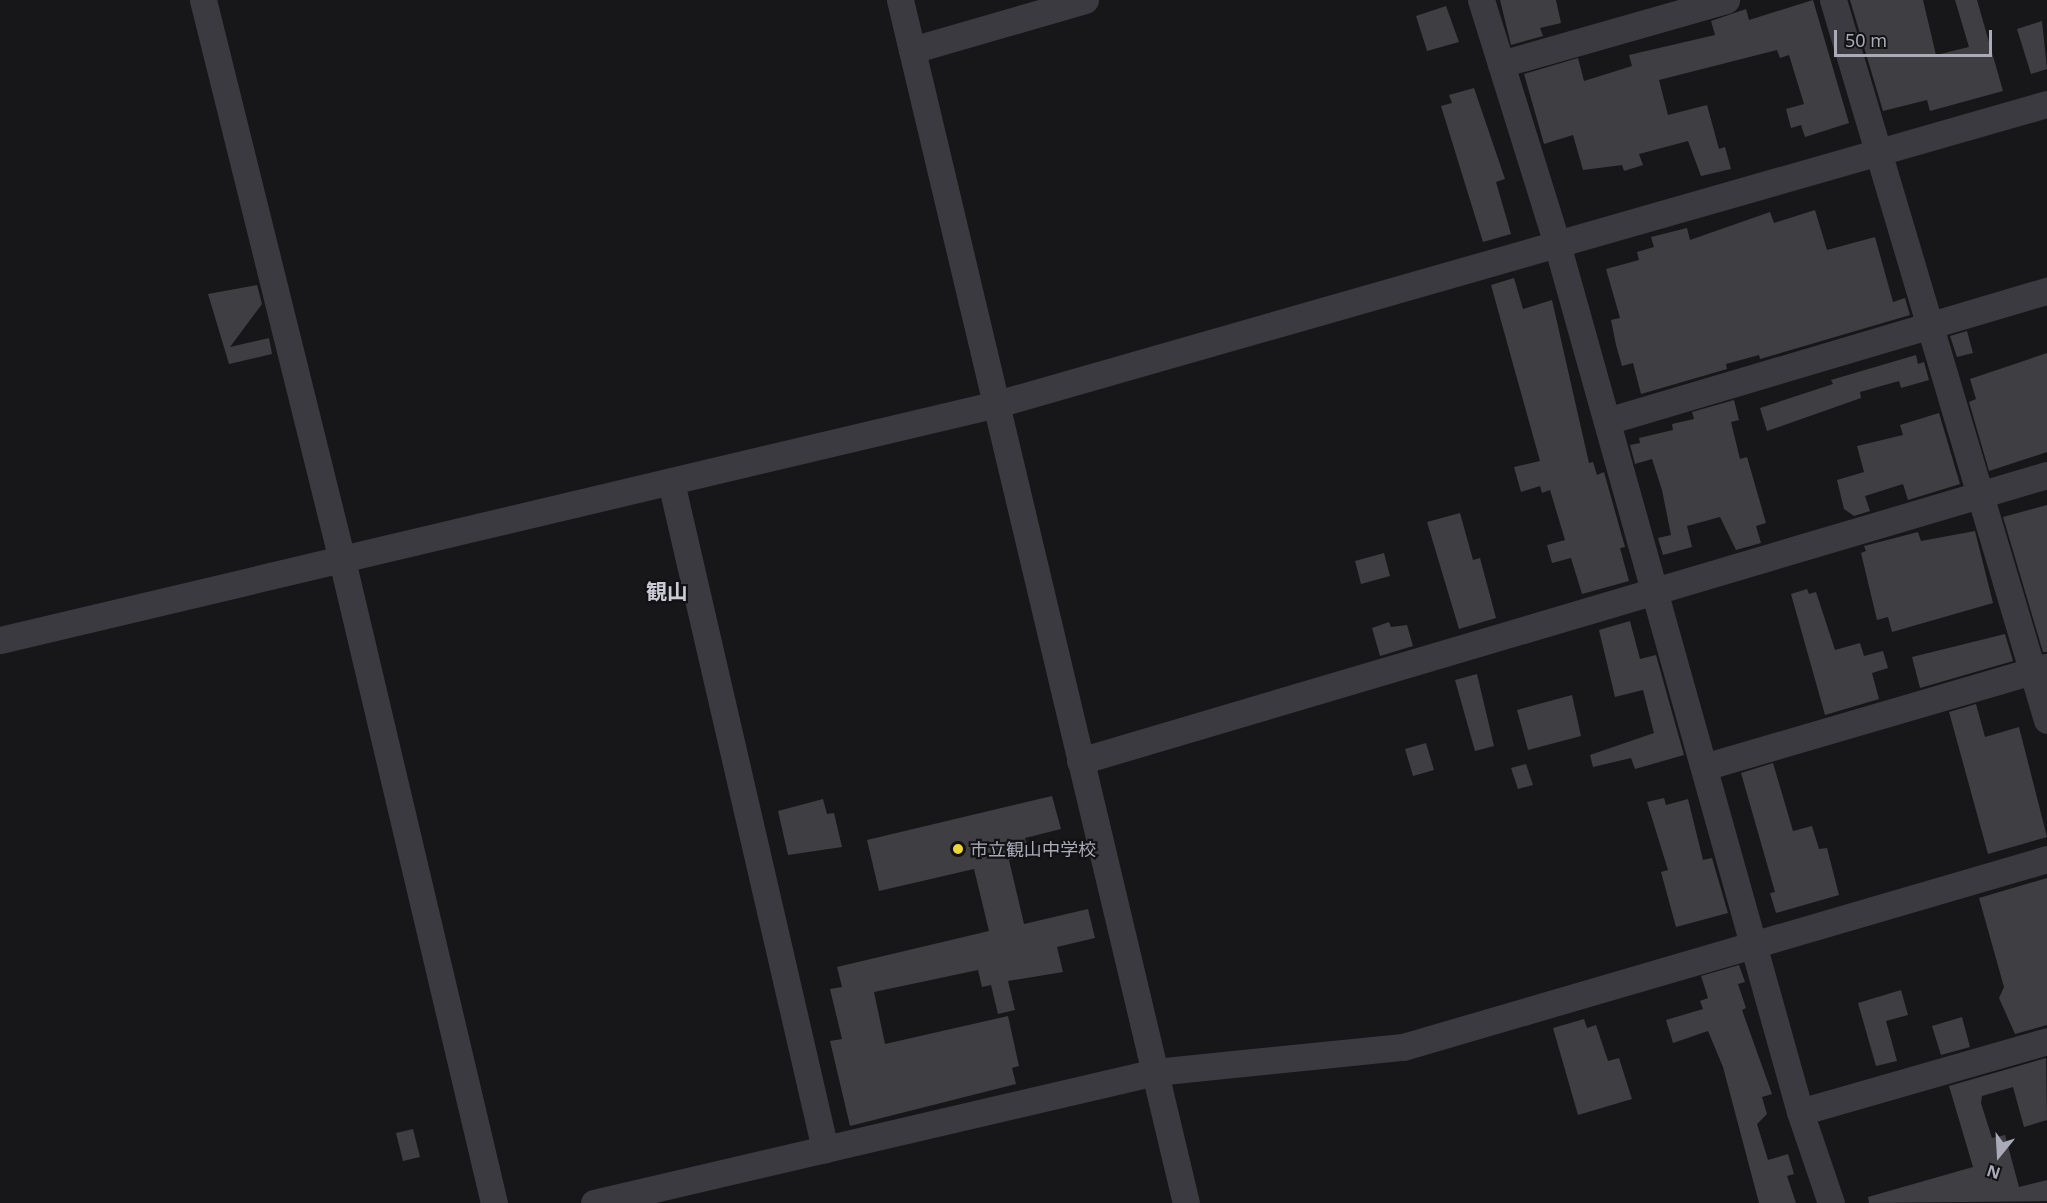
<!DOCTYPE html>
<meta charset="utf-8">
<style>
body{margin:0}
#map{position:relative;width:2047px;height:1203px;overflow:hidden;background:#171719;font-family:"Noto Sans","Noto Sans JP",sans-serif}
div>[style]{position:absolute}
.building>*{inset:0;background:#3f3f43}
.minor>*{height:27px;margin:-13.5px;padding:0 13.5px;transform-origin:13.5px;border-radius:13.5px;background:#3a3a40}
.dots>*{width:16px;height:16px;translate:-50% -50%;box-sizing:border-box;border:3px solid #121214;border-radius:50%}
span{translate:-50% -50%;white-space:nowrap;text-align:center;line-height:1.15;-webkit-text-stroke:4.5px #121214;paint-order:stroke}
.poi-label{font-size:18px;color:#a9abb8}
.left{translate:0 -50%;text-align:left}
.quarter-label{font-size:21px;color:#cacbd4;font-weight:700}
.north{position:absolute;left:1969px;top:1125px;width:60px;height:60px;-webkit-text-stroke:4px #121214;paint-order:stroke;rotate:198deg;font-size:16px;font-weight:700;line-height:24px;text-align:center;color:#a9abb8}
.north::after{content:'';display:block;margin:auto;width:21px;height:27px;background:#a9abb8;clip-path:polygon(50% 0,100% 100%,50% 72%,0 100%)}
.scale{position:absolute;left:1834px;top:30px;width:158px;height:27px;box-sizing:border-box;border:3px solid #a9abb8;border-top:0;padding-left:8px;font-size:18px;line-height:21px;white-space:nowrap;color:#a9abb8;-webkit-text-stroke:4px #121214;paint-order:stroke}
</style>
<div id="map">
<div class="building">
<div style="clip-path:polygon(1500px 0,1556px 0,1561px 23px,1540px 28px,1543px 36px,1511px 45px)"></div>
<div style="clip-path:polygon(1813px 0,1849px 123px,1805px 137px,1801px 125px,1791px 128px,1786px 109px,1804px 104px,1789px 55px,1780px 58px,1777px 50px,1659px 80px,1668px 115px,1707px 105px,1719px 149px,1725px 147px,1731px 169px,1701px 176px,1688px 141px,1639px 154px,1643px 165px,1624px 171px,1622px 165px,1583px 170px,1573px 135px,1544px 144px,1524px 74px,1578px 58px,1584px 81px,1632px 66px,1629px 55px,1715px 35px,1711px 21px,1746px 9px,1749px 20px)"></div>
<div style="clip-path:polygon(1850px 0,1923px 0,1936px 55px,1969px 47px,1955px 0,1977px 0,2003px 91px,1930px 111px,1927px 100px,1883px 111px)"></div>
<div style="clip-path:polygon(1446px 6px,1459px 42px,1427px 51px,1416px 16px)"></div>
<div style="clip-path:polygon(2042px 21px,2047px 69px,2031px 74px,2017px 29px)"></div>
<div style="clip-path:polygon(1474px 88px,1505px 179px,1496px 182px,1511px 234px,1483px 242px,1441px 106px,1452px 103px,1449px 95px)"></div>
<div style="clip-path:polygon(1815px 210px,1827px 250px,1875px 237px,1893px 302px,1905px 298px,1910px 315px,1760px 359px,1759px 355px,1726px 364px,1727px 369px,1641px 394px,1633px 363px,1622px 366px,1616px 345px,1611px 320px,1620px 318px,1606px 269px,1639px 260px,1637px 252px,1654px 247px,1651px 237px,1687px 228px,1690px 240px,1770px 212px,1774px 223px)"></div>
<div style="clip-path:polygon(1514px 278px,1523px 309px,1552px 300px,1589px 463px,1593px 462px,1597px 475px,1604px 472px,1625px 547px,1620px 548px,1629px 581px,1582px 594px,1571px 558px,1552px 563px,1547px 545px,1565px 540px,1550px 490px,1542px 493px,1540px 486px,1521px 492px,1514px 467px,1540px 461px,1491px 285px)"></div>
<div style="clip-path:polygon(257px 285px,262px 304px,230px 347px,269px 338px,272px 354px,229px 364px,208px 294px)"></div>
<div style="clip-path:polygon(1967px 331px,1973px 353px,1957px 357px,1950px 336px)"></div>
<div style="clip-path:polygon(2047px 353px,2047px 452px,1989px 471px,1969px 402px,1976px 399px,1970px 379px)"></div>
<div style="clip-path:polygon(1916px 355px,1918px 364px,1924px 362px,1929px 380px,1901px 388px,1899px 381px,1860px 392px,1861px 398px,1767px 431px,1760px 408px,1833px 384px,1831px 380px)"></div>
<div style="clip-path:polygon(1734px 400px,1739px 420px,1731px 422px,1740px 459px,1747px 457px,1766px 523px,1756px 526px,1761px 543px,1736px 550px,1720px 517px,1687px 526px,1692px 547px,1663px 555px,1658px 538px,1671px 535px,1662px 490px,1652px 459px,1635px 464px,1630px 445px,1640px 443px,1639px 438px,1673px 430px,1672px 424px,1694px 419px,1692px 412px)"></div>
<div style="clip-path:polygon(1939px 413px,1960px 484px,1908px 500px,1903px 484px,1865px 496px,1870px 511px,1854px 516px,1844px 509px,1837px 480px,1864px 472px,1857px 446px,1903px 435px,1900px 425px)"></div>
<div style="clip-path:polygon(2047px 505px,2047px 652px,2043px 652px,2003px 517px)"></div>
<div style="clip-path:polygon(1460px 513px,1473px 560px,1480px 558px,1496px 618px,1459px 629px,1427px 522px)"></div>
<div style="clip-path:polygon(1975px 531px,1993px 603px,1892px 632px,1888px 617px,1877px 620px,1861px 553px,1866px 551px,1864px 546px,1918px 532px,1921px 541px)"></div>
<div style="clip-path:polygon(1384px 553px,1390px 576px,1361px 584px,1355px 561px)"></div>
<div style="clip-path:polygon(1807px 589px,1809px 594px,1816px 592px,1835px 650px,1860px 643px,1864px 656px,1883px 651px,1888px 668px,1872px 673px,1879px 699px,1825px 715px,1791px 594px)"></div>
<div style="clip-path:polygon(1630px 621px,1640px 659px,1656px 655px,1684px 755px,1635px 769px,1631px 758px,1593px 767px,1590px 755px,1654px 733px,1643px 690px,1615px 697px,1599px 630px)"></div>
<div style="clip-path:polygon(1389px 622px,1391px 627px,1407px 625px,1413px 646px,1380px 656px,1372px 628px)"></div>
<div style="clip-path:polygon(2005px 634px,2013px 661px,1920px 688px,1912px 657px)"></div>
<div style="clip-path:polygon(1477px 674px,1494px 746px,1475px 751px,1455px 680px)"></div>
<div style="clip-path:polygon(1572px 695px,1581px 736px,1528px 750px,1517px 710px)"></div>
<div style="clip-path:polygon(1976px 704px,1985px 737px,2019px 727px,2047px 837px,1988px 854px,1949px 712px)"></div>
<div style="clip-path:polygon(1426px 743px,1434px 770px,1413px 776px,1405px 749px)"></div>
<div style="clip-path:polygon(1773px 763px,1793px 831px,1812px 826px,1819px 849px,1827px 848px,1839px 895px,1776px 913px,1770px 893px,1775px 892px,1741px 773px)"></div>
<div style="clip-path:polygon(1526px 764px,1533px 785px,1518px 789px,1511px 768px)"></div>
<div style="clip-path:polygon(1052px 796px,1061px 829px,1025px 838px,1030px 855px,1009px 860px,1024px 924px,1088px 909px,1095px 938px,1057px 947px,1063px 972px,1008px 981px,1015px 1010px,998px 1014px,991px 985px,982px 987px,978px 970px,874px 992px,885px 1044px,1008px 1016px,1019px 1066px,1012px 1068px,1016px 1084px,850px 1126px,830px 1041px,842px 1039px,830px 989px,842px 987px,837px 967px,989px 931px,974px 869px,879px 891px,867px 840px)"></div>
<div style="clip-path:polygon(1664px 798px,1666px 805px,1688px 799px,1703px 860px,1712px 858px,1728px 913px,1676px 927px,1661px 872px,1668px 870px,1647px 802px)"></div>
<div style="clip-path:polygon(823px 799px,827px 814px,834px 813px,842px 847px,788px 855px,778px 811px)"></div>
<div style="clip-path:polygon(2047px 878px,2047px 1025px,2015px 1034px,1999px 998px,2004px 987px,1979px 898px)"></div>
<div style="clip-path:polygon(1739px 965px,1745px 982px,1738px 984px,1746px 1008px,1742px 1010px,1772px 1094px,1762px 1097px,1767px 1114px,1757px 1124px,1768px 1160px,1788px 1154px,1794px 1174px,1787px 1176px,1796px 1203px,1759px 1203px,1723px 1067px,1708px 1031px,1673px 1043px,1666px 1020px,1703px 1009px,1700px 1001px,1708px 998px,1701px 976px)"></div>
<div style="clip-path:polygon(1901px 990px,1908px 1015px,1886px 1021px,1897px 1061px,1876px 1066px,1858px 1003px)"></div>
<div style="clip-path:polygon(1962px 1017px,1970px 1047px,1941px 1055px,1932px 1026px)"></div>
<div style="clip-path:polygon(1584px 1019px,1587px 1028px,1596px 1025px,1608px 1061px,1619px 1058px,1632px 1099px,1578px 1115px,1553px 1028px)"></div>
<div style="clip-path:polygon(2046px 1058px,2047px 1120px,2024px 1127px,2013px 1087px,1982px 1096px,1981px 1103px,1992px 1138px,2005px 1135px,2019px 1187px,2047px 1180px,2047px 1201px,1869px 1203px,1868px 1197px,1973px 1167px,1949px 1086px)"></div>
<div style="clip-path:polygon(413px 1129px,420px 1157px,403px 1161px,396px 1133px)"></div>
</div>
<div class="minor">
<div style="left:203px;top:0;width:577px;rotate:76.06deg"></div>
<div style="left:342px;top:560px;width:661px;rotate:76.7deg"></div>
<div style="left:900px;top:0;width:1237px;rotate:76.63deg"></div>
<div style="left:1481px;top:0;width:256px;rotate:72.7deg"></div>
<div style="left:1557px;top:244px;width:901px;rotate:74.36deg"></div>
<div style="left:1800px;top:1112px;width:96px;rotate:71.2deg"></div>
<div style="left:1833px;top:0;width:751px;rotate:73.45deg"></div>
<div style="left:912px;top:50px;width:180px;rotate:-16.1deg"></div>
<div style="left:1501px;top:64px;width:234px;rotate:-15.9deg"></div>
<div style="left:1607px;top:421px;width:459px;rotate:-16.5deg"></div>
<div style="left:671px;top:482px;width:685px;rotate:77deg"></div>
<div style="left:0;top:640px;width:1025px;rotate:-13.32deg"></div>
<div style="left:997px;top:404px;width:1092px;rotate:-15.95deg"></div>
<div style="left:1080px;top:761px;width:1008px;rotate:-16.48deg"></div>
<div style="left:1704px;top:767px;width:357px;rotate:-16.3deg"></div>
<div style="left:1800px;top:1112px;width:257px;rotate:-16deg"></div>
<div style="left:594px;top:1203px;width:576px;rotate:-13.14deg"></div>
<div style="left:1155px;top:1072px;width:249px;rotate:-5.8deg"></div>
<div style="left:1403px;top:1047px;width:671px;rotate:-16.27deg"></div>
</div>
<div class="dots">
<div style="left:958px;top:849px;background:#ecd73b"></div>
</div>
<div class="poi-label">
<span class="left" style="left:970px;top:849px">市立観山中学校</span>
</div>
<div class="quarter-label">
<span style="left:667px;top:591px">観山</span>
</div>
<div class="north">N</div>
<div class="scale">50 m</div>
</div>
